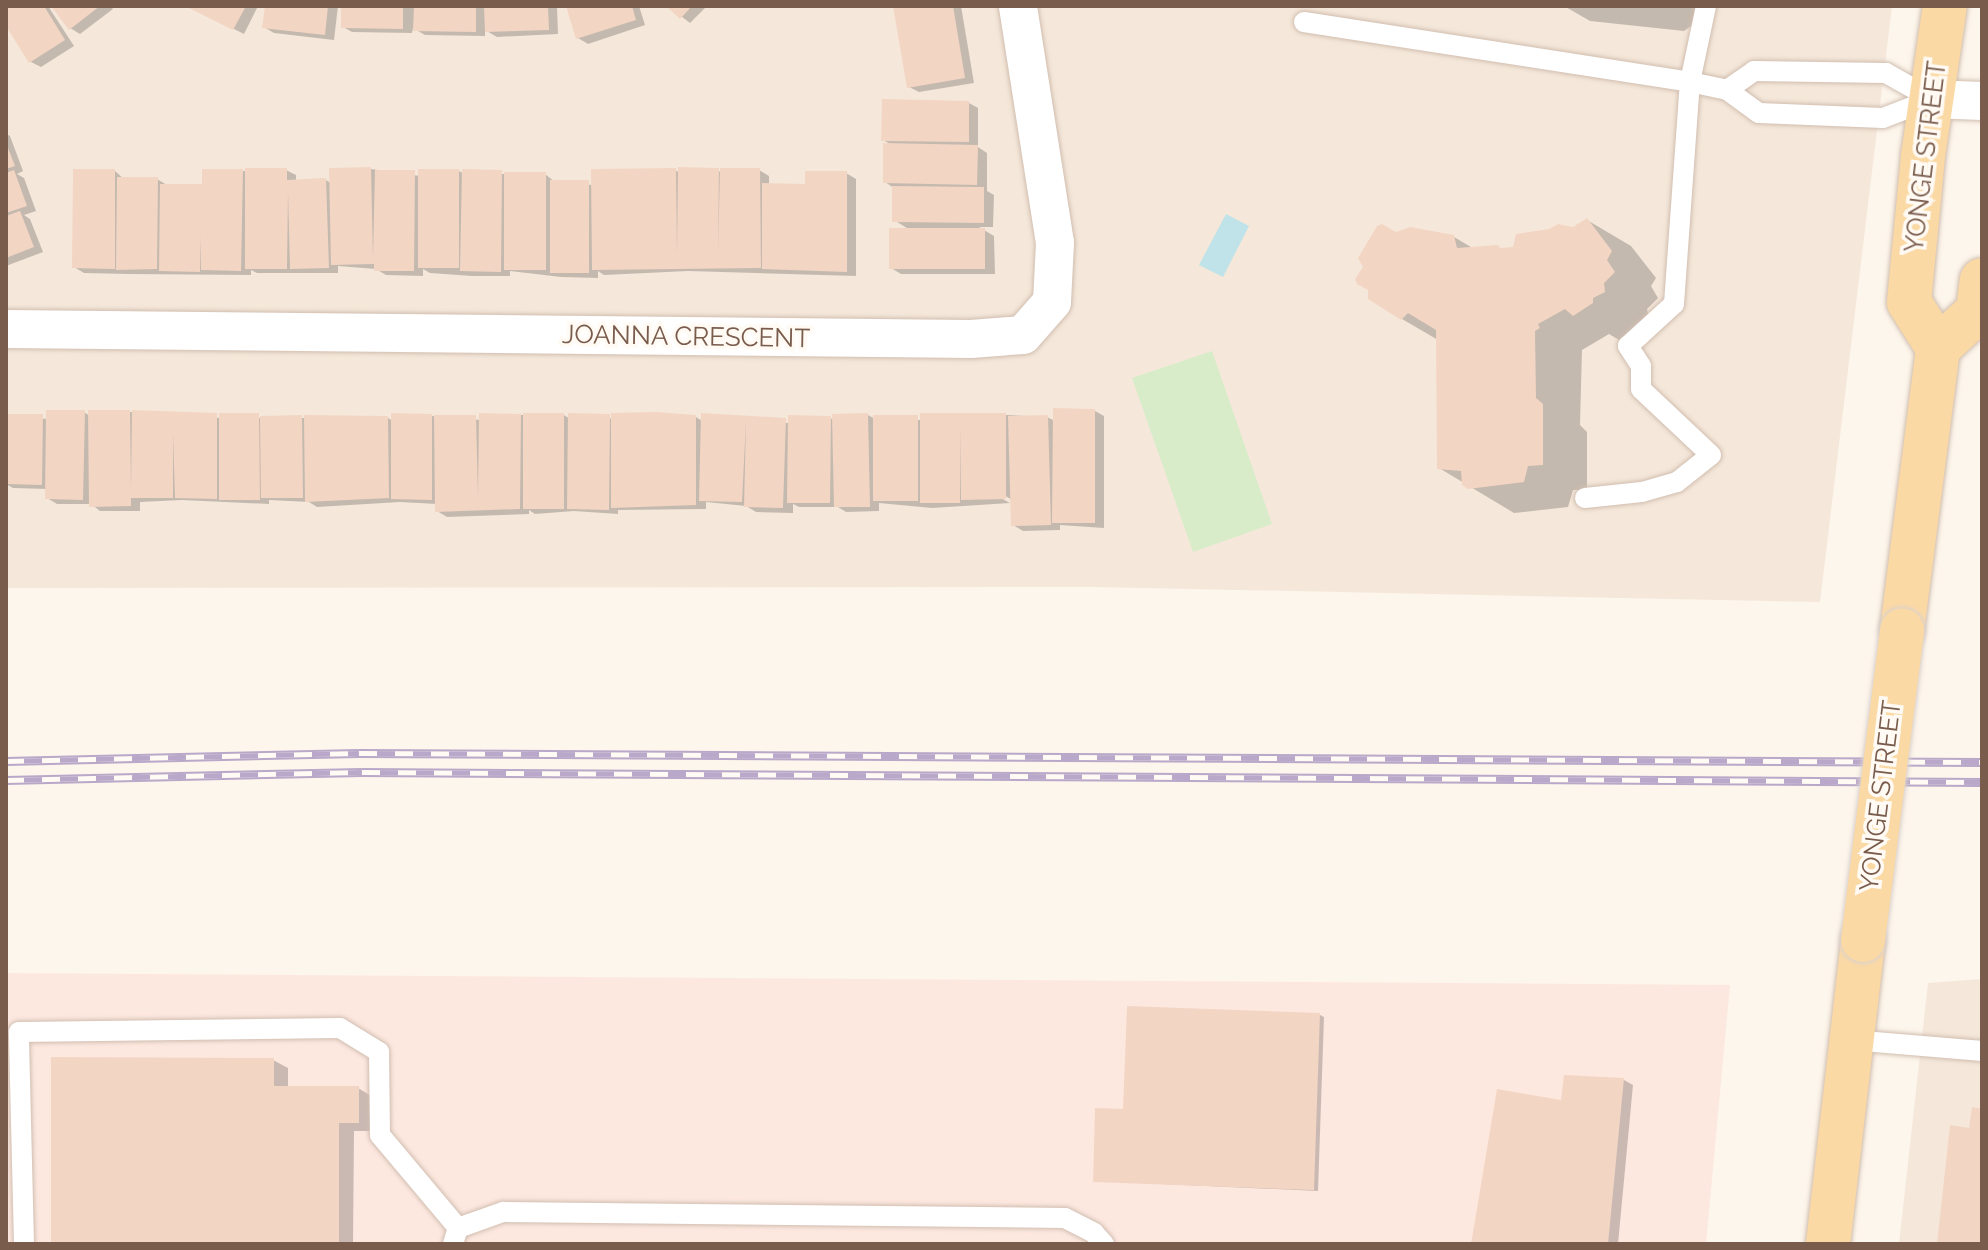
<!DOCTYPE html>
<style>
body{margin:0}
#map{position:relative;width:1988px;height:1250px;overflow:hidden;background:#fdf6ec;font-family:Raleway,sans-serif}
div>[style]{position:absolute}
.residential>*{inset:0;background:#f5e8da}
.commercial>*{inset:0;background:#fde8e0}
.green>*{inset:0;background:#d8ecc9}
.water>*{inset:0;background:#bfe3e8}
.shadow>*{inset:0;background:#0003}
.building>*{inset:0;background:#f3d5c3}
.roads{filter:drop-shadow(0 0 2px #d1beb0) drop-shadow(0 0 2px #d1beb0)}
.lane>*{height:20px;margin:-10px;padding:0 10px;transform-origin:10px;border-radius:10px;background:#fff}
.street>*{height:38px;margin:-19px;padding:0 19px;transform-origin:19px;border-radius:19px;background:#fff}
.primary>*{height:44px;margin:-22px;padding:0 22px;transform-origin:22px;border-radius:22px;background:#fbd9a5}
.rail>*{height:9px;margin-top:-4.5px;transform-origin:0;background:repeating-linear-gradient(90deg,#fffaf3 0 18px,#b9a8c9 0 36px);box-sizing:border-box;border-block:2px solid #b9a8c9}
.bridges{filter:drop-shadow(0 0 2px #dad1cd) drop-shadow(0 0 2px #dad1cd)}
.primary-bridge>*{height:44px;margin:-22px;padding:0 22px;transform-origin:22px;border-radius:22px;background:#fbd9a5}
span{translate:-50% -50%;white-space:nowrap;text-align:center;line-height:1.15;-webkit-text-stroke:7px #fffaf3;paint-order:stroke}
.street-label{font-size:26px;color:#7a5c4d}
.frame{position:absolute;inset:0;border:8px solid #7a5c4d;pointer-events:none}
</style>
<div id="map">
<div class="residential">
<div style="clip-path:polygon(6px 6px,1892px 6px,1820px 602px,1095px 587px,6px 588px)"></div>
<div style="clip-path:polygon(1982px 979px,1982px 1244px,1899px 1244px,1928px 983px)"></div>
</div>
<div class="commercial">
<div style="clip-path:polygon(6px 973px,1730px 985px,1706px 1244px,6px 1244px)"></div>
</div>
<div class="green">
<div style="clip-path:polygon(1212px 351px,1272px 524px,1193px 552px,1132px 378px)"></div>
</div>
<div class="water">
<div style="clip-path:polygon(1226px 214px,1249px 226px,1223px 277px,1199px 265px)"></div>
</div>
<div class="shadow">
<div style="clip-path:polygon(6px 6px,48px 6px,74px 46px,41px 67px,31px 62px,6px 22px)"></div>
<div style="clip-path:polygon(53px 6px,110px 6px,113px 9px,80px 34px,70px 28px)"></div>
<div style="clip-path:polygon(188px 6px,258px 6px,244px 34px)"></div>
<div style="clip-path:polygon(267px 6px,338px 6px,334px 40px,274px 33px,264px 27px)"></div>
<div style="clip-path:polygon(343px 6px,557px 6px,558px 34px,497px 37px,485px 30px,485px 36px,425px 35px,413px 28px,412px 33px,352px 32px,343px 27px)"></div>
<div style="clip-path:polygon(568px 6px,639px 6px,645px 25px,588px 44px,578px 38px)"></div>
<div style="clip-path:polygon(668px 6px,707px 6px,690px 23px)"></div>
<div style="clip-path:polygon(895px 6px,961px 6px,974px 83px,919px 92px,909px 87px)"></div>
<div style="clip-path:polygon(1564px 6px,1696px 6px,1694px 24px,1684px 31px,1590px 21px)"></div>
<div style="clip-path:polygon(969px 103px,978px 108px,978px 147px,987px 153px,987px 191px,994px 195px,993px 227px,979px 227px,994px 236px,995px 274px,901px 274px,891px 268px,910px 230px,894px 220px,894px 188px,885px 182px,892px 145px,883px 140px)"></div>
<div style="clip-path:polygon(6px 134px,10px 136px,23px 171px,17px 174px,24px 178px,36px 211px,24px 215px,30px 219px,43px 252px,6px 266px)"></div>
<div style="clip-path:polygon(371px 169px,420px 176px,459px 171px,464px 174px,545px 174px,555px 182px,593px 185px,675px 170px,680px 173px,759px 170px,769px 176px,769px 185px,807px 186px,846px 173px,856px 179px,856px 276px,688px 271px,604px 275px,598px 271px,598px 278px,561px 277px,510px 271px,510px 276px,472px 276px,430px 273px,423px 269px,423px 276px,386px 275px,376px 269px,338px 266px,338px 273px,257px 273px,251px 270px,251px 275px,128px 274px,84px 273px,74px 267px,115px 171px,124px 179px,157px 179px,167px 185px,204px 186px,242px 171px,286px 170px,296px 175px,296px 181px,326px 180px,332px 184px)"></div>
<div style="clip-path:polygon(1587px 220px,1631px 246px,1656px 278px,1651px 286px,1658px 298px,1647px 309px,1649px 318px,1637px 324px,1637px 328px,1619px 340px,1609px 334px,1582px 350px,1580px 425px,1587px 432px,1587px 490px,1573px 490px,1568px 507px,1514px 513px,1439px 468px,1438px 340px,1402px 319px,1396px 234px,1454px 237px,1476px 250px,1515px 249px,1573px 229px)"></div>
<div style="clip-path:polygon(1095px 411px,1104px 416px,1104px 528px,1060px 525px,1060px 530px,1023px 531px,1013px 525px,1012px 500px,999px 492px,997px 496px,1010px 503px,932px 508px,879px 503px,879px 511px,846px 512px,838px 507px,799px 507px,793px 504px,793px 513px,756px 512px,746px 506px,706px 502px,706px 509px,618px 510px,618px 514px,574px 511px,535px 514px,529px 510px,529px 514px,447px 517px,437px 511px,437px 504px,400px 502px,317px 507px,309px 502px,269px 500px,269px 504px,182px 500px,140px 502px,140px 511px,100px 511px,91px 504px,57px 504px,47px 498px,47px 489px,13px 488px,6px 484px,6px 416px,48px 419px,84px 412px,90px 416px,130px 412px,221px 418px,388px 418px,393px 421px,432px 416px,481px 420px,481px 415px,564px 415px,570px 419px,696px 417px,702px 421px,790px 423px,868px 415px,875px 419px,922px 420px,1005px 415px,1047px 417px,1055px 421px)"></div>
<div style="clip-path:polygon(1320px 1015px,1324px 1017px,1318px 1191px,1095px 1181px,1125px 1111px)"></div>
<div style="clip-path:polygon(273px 1060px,288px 1068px,288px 1088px,358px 1088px,373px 1097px,373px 1131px,354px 1131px,353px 1244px,53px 1244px)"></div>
<div style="clip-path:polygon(1624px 1080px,1633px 1085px,1618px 1244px,1473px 1244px,1563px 1102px)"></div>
</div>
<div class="building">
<div style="clip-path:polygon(6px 6px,44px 6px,65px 40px,29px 63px,6px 26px)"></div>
<div style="clip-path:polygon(51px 6px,100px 6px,69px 30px)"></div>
<div style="clip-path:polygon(185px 6px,246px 6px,233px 30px)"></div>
<div style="clip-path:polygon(265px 6px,328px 6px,325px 35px,262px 28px)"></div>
<div style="clip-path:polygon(341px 6px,403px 6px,403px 29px,341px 28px)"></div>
<div style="clip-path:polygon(414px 6px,476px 6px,476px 32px,413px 31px)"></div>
<div style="clip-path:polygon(484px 6px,548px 6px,549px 30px,485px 32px)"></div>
<div style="clip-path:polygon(566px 6px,632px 6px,636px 20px,576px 39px)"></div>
<div style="clip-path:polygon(666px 6px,692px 6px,680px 19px)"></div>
<div style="clip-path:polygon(893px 6px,953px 6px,965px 78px,907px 88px)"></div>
<div style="clip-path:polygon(882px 99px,969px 101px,969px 142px,881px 141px)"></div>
<div style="clip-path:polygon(6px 143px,15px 166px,6px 169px)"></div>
<div style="clip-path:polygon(883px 143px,978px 145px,977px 185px,883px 183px)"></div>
<div style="clip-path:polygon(371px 167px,373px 258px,375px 170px,415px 170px,414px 271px,374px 271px,374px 264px,331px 265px,329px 168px)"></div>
<div style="clip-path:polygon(678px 167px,719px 168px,718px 254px,720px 168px,760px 168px,761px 268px,592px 270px,591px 169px,676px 168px,677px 254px)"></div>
<div style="clip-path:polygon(245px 168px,287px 168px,287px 180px,326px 178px,329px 268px,290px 269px,288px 192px,287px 269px,245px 269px)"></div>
<div style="clip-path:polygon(73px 169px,115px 169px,115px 269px,72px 268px)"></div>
<div style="clip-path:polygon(202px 169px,243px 169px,241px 271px,201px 270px,200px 236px,200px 272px,159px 271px,160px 184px,202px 184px)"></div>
<div style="clip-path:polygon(418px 169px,459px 169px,459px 268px,418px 268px)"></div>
<div style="clip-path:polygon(462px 169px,502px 170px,501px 272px,460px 271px)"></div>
<div style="clip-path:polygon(14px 170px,27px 206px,6px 213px,6px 173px)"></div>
<div style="clip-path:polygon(805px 171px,847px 171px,847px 272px,762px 269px,762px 183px,805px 184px)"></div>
<div style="clip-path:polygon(504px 172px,546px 172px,546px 270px,504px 270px)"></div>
<div style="clip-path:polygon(117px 177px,158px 177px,157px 269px,116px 270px)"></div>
<div style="clip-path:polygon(550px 180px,589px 180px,589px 273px,550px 273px)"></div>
<div style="clip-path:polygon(892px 186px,984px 187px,984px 223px,892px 222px)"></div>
<div style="clip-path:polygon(20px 211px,34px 247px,6px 258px,6px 216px)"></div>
<div style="clip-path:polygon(1587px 218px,1612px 251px,1607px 260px,1615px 272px,1604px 283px,1605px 292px,1593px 298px,1593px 303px,1573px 316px,1565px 309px,1538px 324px,1540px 328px,1535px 331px,1536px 398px,1543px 404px,1543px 465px,1528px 466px,1524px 482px,1468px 489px,1462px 485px,1461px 471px,1437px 469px,1436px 330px,1408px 313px,1401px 320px,1368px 299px,1368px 290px,1357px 284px,1355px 279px,1363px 267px,1358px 258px,1377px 226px,1382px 224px,1396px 232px,1410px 227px,1454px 235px,1457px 248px,1498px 245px,1500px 248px,1513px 247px,1516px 234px,1549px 229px,1558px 224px,1573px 227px)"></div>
<div style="clip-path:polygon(889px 228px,985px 228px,985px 269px,889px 269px)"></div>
<div style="clip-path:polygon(1053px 408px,1095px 409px,1095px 523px,1052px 523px)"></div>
<div style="clip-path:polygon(46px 410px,85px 410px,83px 500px,45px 499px)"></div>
<div style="clip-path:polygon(88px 410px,130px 410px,131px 489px,132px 410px,217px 413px,217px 499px,175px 498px,173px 433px,173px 498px,131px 498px,131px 506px,89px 507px)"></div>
<div style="clip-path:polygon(655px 412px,696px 415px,696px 505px,611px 508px,611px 413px)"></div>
<div style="clip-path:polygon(219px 413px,259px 413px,260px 500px,219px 500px)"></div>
<div style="clip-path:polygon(391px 413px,432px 414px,432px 500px,391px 499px)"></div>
<div style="clip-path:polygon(479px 413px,521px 414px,520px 509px,435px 512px,434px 415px,476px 415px,478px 497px)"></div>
<div style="clip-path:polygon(523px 413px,564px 413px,564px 509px,523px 509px)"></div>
<div style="clip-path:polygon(568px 413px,610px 414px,609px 510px,567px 509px)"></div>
<div style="clip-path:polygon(701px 413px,786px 418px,783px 508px,744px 507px,746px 421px,742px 502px,699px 501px)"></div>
<div style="clip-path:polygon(868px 413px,870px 507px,834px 507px,832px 414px)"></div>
<div style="clip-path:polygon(920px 413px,1006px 413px,1006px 499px,961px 500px,960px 427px,960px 503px,920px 503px)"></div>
<div style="clip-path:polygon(6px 414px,43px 414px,42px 485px,6px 484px)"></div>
<div style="clip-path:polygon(302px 415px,303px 498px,261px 498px,260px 416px)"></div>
<div style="clip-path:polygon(304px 415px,388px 416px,389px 498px,305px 502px)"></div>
<div style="clip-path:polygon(788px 415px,831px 416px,830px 503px,787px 503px)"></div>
<div style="clip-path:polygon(873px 415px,918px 415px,918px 501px,873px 501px)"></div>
<div style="clip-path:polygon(1048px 415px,1051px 525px,1011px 526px,1008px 416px)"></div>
<div style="clip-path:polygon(1127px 1006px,1320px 1013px,1314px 1190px,1093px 1182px,1095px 1108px,1123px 1109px)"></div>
<div style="clip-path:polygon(51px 1057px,274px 1058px,274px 1086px,359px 1086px,359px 1123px,339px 1123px,339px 1244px,51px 1244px)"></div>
<div style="clip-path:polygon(1564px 1075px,1624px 1078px,1608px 1244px,1471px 1244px,1497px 1089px,1561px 1100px)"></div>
<div style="clip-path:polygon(1972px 1107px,1982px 1109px,1982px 1244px,1937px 1244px,1950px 1125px,1969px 1128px)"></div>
</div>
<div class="roads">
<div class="lane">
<div style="left:1304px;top:22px;width:391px;rotate:8.8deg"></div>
<div style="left:1690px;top:82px;width:38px;rotate:12deg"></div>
<div style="left:1727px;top:90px;width:39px;rotate:36deg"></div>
<div style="left:1759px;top:113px;width:124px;rotate:2.3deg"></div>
<div style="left:1883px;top:118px;width:53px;rotate:-21.2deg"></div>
<div style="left:1727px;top:90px;width:33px;rotate:-35deg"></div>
<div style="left:1754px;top:71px;width:132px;rotate:0.9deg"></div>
<div style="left:1886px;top:73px;width:53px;rotate:29.5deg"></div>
<div style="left:1585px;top:498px;width:57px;rotate:-6deg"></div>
<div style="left:1642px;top:492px;width:36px;rotate:-16deg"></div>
<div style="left:1677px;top:482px;width:43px;rotate:-38.5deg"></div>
<div style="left:1711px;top:455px;width:96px;rotate:-136.7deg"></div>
<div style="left:1641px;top:389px;width:23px;rotate:-90deg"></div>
<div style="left:1641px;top:366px;width:24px;rotate:-123deg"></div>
<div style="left:1628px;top:346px;width:62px;rotate:-42.4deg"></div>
<div style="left:1674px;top:304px;width:223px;rotate:-85.9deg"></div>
<div style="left:1690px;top:82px;width:78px;rotate:-78.1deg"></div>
<div style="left:1852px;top:1040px;width:130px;rotate:4.8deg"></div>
<div style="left:24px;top:1244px;width:212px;rotate:-91.4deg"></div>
<div style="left:19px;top:1032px;width:321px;rotate:-0.7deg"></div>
<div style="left:340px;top:1028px;width:46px;rotate:31.6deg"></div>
<div style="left:379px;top:1052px;width:83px;rotate:89.3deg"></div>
<div style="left:380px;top:1135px;width:121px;rotate:50deg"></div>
<div style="left:453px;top:1244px;width:17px;rotate:-73deg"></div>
<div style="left:458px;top:1228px;width:48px;rotate:-19.6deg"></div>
<div style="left:503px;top:1212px;width:562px;rotate:0.61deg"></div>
<div style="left:1065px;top:1218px;width:33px;rotate:27deg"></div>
<div style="left:1094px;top:1233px;width:15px;rotate:48deg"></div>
</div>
<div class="street">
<div style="left:1932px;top:99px;width:50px;rotate:2.3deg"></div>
<div style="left:6px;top:329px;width:965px;rotate:0.59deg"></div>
<div style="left:971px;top:339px;width:52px;rotate:-4.4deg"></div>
<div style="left:1023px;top:335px;width:44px;rotate:-48.7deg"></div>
<div style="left:1052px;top:302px;width:59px;rotate:-87.1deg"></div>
<div style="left:1055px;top:243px;width:240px;rotate:-98.9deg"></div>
</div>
<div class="primary">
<div style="left:1938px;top:348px;width:54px;rotate:-42.8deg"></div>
<div style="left:1978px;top:311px;width:31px;rotate:-83deg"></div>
<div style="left:1902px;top:630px;width:284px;rotate:-82.7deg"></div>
<div style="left:1938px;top:348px;width:54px;rotate:-122.2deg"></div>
<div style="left:1909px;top:302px;width:147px;rotate:-84.5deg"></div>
<div style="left:1923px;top:156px;width:152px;rotate:-81.7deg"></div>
<div style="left:1828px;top:1244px;width:306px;rotate:-83.4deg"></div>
</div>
</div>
<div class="rail">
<div style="left:6px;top:761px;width:353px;rotate:-1.3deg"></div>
<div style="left:359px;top:753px;width:1623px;rotate:0.32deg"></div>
<div style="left:6px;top:780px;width:356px;rotate:-1.3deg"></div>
<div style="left:362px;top:772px;width:1620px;rotate:0.35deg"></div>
</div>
<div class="bridges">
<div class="primary-bridge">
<div style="left:1863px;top:940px;width:312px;rotate:-82.8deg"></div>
</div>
</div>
<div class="street-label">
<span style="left:1926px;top:157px;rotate:-83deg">YONGE STREET</span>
<span style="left:686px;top:337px;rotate:1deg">JOANNA CRESCENT</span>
<span style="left:1881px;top:796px;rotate:-83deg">YONGE STREET</span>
</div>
<div class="frame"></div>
</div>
